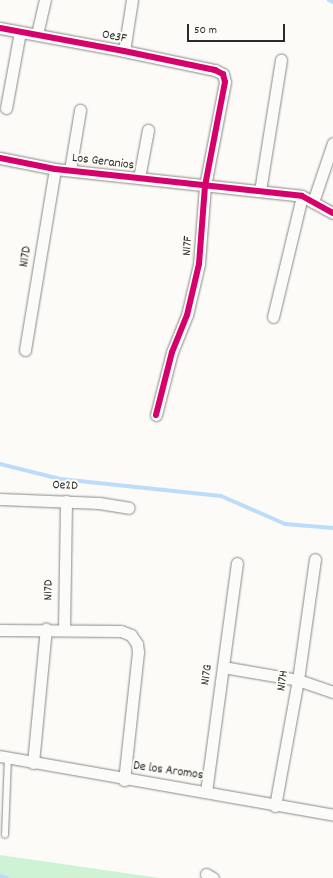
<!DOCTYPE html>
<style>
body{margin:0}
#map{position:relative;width:333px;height:878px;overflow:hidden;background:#fcfbf8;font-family:Dekko,sans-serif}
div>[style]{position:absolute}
.green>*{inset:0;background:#cdf3d4}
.stream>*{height:4px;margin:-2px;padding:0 2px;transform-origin:2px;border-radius:2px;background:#bcdcfb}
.roads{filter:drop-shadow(0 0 1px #898987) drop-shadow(0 0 1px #898987)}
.lane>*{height:5.5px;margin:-2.75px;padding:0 2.75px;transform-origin:2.75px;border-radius:2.75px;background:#fbfbf9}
.street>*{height:11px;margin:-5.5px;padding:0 5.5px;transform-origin:5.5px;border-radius:5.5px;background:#fbfbf9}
.cycleway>*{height:6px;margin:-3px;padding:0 3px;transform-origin:3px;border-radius:3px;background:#d6006c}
span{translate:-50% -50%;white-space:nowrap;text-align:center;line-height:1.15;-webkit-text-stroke:4px #fdfcf7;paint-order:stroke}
.street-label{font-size:13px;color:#2b2b2b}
.scale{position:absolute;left:187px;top:24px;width:98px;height:18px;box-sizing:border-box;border:2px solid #2b2b2b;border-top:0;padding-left:5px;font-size:12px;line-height:14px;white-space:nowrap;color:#2b2b2b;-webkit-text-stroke:3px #fdfcf7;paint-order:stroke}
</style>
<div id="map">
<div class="green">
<div style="clip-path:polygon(0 855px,160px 878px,0 878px)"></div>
</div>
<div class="stream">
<div style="left:329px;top:0;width:4px;rotate:27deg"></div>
<div style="left:0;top:464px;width:62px;rotate:14deg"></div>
<div style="left:60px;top:479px;width:162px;rotate:6deg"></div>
<div style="left:221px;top:496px;width:70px;rotate:23.6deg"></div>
<div style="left:285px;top:524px;width:48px;rotate:4.8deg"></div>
<div style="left:0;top:876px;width:7px;rotate:16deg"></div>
</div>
<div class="roads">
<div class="lane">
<div style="left:5px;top:835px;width:78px;rotate:-87.8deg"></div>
</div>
<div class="street">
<div style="left:0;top:28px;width:126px;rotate:10.5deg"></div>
<div style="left:124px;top:51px;width:93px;rotate:11.8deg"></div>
<div style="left:215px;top:70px;width:9px;rotate:27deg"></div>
<div style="left:223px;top:74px;width:8px;rotate:76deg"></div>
<div style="left:225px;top:82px;width:106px;rotate:100.9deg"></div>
<div style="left:205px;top:186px;width:78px;rotate:94.4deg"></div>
<div style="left:199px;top:264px;width:52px;rotate:103.2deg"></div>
<div style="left:187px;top:315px;width:40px;rotate:112deg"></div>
<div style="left:172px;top:352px;width:65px;rotate:104.3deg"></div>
<div style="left:37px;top:34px;width:35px;rotate:-77deg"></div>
<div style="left:124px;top:51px;width:52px;rotate:-81.1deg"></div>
<div style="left:6px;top:108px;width:77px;rotate:-79.6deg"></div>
<div style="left:0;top:158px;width:56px;rotate:11.3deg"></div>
<div style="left:55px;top:169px;width:248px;rotate:6.2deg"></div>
<div style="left:302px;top:196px;width:35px;rotate:29deg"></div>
<div style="left:70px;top:170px;width:61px;rotate:-80.5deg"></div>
<div style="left:139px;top:178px;width:49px;rotate:-79.4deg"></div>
<div style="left:260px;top:191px;width:133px;rotate:-80.9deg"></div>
<div style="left:313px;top:202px;width:62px;rotate:-71.3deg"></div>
<div style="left:273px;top:317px;width:124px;rotate:-76.5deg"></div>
<div style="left:25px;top:350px;width:183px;rotate:-80.6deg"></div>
<div style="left:0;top:499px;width:99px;rotate:2.3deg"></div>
<div style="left:99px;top:503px;width:30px;rotate:9deg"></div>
<div style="left:0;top:630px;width:121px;rotate:0.5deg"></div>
<div style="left:121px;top:631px;width:11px;rotate:22deg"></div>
<div style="left:131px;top:635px;width:11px;rotate:56deg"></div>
<div style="left:137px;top:644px;width:8px;rotate:83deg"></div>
<div style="left:138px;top:652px;width:129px;rotate:96.2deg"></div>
<div style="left:64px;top:630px;width:129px;rotate:-89.1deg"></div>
<div style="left:223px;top:667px;width:76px;rotate:9.8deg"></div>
<div style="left:298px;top:680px;width:37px;rotate:19deg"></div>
<div style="left:0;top:756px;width:338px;rotate:10deg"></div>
<div style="left:33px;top:763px;width:135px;rotate:-84.5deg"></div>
<div style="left:206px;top:792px;width:231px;rotate:-82.3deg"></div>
<div style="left:275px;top:806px;width:128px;rotate:-79.7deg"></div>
<div style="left:298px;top:680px;width:122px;rotate:-82deg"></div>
<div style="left:206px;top:874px;width:8px;rotate:30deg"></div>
</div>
</div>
<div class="cycleway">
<div style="left:0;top:28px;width:126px;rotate:10.5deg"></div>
<div style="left:124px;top:51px;width:93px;rotate:11.8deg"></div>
<div style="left:215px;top:70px;width:9px;rotate:27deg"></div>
<div style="left:223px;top:74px;width:8px;rotate:76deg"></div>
<div style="left:225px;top:82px;width:106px;rotate:100.9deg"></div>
<div style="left:205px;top:186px;width:78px;rotate:94.4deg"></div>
<div style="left:199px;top:264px;width:52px;rotate:103.2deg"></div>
<div style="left:187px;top:315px;width:40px;rotate:112deg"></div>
<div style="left:172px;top:352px;width:65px;rotate:104.3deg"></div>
<div style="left:0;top:158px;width:56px;rotate:11.3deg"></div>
<div style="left:55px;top:169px;width:248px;rotate:6.2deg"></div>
<div style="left:302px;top:196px;width:35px;rotate:29deg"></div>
</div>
<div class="street-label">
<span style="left:114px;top:38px;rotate:11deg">Oe3F</span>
<span style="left:103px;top:163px;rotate:7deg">Los Geranios</span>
<span style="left:189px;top:246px;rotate:-86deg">N17F</span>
<span style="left:27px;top:257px;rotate:-81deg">N17D</span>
<span style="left:65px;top:487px;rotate:2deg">Oe2D</span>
<span style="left:50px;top:590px;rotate:-89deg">N17D</span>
<span style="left:208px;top:675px;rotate:-82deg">N17G</span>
<span style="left:284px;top:681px;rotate:-81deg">N17H</span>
<span style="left:168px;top:772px;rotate:8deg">De los Aromos</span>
</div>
<div class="scale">50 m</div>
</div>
